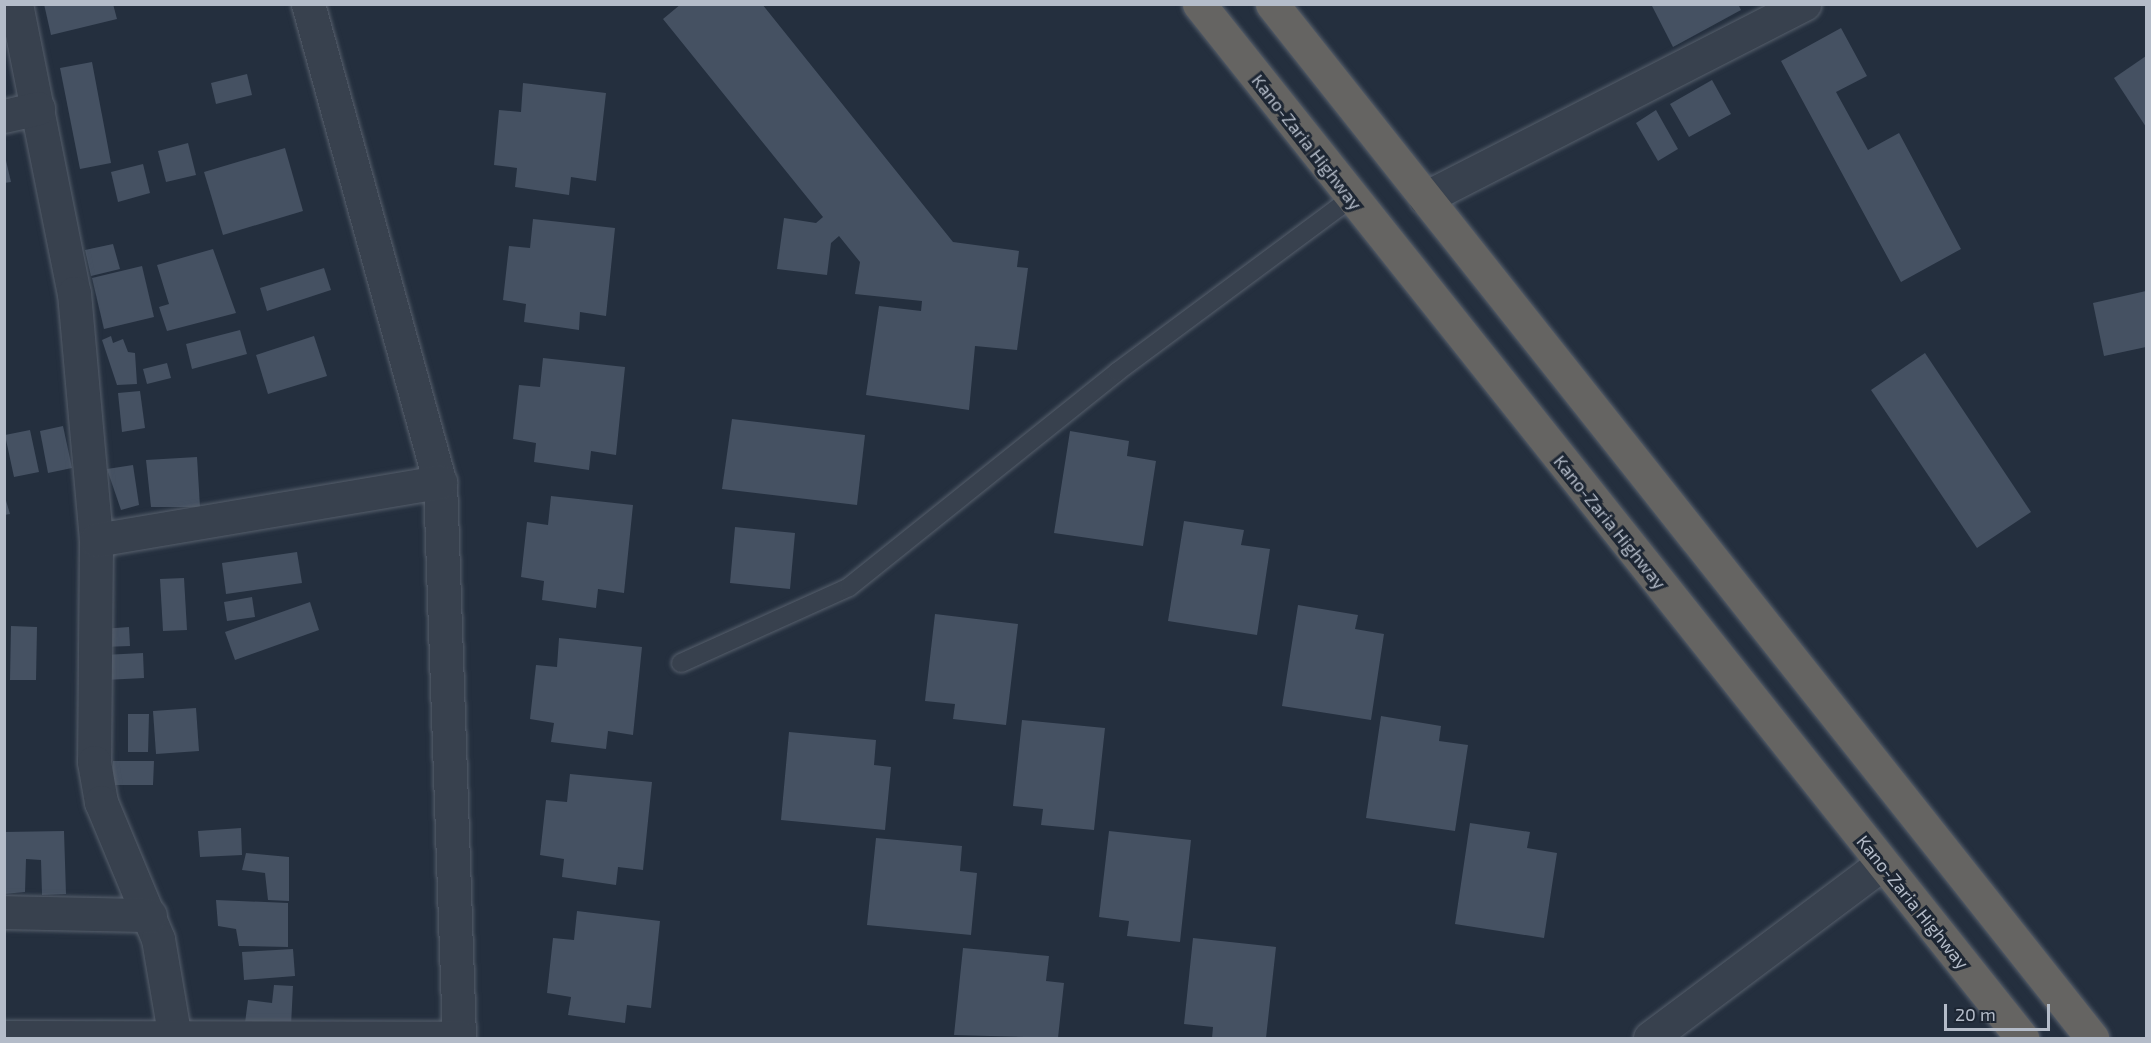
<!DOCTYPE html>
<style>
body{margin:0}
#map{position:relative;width:2151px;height:1043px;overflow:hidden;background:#242f3e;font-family:"Exo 2",sans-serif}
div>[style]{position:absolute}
.building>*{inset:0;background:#455162}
.roads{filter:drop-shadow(0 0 2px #565f6c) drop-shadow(0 0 2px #565f6c)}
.service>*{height:18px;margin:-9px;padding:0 9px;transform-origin:9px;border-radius:9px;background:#38414e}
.minor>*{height:33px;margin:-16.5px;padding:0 16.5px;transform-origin:16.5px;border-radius:16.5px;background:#38414e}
.trunk>*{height:33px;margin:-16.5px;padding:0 16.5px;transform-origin:16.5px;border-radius:16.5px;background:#656462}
span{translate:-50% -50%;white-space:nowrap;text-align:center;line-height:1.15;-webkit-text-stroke:6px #1d2633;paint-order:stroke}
.street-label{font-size:18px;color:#b4bcc9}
.frame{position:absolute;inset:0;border:6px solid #b4bcc9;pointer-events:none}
.scale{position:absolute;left:1944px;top:1004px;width:106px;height:27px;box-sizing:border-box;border:3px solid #b4bcc9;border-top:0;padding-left:8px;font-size:18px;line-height:21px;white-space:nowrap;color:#b4bcc9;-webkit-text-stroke:4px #1d2633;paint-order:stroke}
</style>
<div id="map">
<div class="building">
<div style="clip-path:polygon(44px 4px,113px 4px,117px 19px,51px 35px)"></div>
<div style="clip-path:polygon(681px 4px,762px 4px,953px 242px,1019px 251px,1017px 267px,1028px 268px,1017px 350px,975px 346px,969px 410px,866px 395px,879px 306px,921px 311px,922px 301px,855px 294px,860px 262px,839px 236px,831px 243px,827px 275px,777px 269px,784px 218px,816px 223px,823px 217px,663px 19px)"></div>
<div style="clip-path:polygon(1651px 4px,1738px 4px,1741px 10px,1673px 47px)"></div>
<div style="clip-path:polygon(1841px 28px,1867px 76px,1836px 92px,1868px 150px,1899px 133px,1961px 249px,1901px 282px,1781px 61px)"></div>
<div style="clip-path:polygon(2146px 56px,2146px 127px,2114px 78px)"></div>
<div style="clip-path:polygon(92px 62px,111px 163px,80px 169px,60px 68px)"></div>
<div style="clip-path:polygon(247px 74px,252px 95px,216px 104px,211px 83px)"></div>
<div style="clip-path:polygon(1712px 80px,1731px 114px,1689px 137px,1670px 104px)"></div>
<div style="clip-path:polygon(523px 83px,606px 93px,596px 181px,571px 177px,569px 195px,515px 187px,517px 168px,494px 165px,499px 110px,521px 112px)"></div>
<div style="clip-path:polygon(1656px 110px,1678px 149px,1658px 161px,1636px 123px)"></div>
<div style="clip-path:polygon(188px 143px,196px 175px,166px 182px,158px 151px)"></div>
<div style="clip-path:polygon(285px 148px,303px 211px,223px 235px,204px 172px)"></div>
<div style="clip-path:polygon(4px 152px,11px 182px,4px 183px)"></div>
<div style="clip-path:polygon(143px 164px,150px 193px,118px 202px,111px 172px)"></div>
<div style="clip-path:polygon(533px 219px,615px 228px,606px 316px,580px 312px,579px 330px,524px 322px,526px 304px,503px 300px,509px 246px,530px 248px)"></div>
<div style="clip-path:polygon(113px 244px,120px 269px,91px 276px,85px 250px)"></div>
<div style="clip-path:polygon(213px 249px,236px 313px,167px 331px,159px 307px,169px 304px,157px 265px)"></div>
<div style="clip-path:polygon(142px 266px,154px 317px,104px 329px,92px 278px)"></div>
<div style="clip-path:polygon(324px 268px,331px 290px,267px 311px,260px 288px)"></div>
<div style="clip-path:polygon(2146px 291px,2146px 347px,2104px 356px,2093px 303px)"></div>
<div style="clip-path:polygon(240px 330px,247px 354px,192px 369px,186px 344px)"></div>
<div style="clip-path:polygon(111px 336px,113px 343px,123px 339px,128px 352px,135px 353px,137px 384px,117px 385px,102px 340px)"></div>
<div style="clip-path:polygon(314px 336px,327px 376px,268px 394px,256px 355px)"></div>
<div style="clip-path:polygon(1925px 353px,2031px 512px,1977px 548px,1871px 390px)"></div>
<div style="clip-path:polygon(543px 358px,625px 367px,616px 455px,591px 451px,589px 470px,534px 462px,536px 443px,513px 439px,519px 385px,540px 387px)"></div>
<div style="clip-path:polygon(167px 363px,171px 378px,147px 384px,143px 369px)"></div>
<div style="clip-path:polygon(140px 391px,145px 428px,122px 432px,118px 393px)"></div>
<div style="clip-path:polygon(732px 419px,865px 435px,857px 505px,722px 489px)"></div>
<div style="clip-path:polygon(63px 426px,72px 468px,48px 473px,40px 431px)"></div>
<div style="clip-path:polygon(30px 430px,39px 472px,14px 477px,5px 435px)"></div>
<div style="clip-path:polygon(1070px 431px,1129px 441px,1127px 456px,1156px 461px,1143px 546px,1054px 533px)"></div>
<div style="clip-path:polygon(197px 457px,200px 507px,151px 507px,146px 460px)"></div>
<div style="clip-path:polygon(133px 465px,139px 505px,121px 510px,107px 469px)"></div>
<div style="clip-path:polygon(4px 494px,10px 514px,4px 515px)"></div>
<div style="clip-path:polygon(551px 496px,633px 505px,624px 593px,598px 589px,596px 608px,542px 600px,544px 581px,521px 577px,527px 522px,548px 525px)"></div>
<div style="clip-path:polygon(1184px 521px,1244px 530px,1241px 545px,1270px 549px,1257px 635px,1168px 621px)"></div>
<div style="clip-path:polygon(735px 527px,795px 533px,790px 589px,730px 583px)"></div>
<div style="clip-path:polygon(297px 552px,302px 583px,226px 594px,222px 563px)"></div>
<div style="clip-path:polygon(184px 578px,187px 630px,163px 631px,160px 579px)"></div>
<div style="clip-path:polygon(252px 597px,255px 617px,227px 621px,224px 602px)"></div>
<div style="clip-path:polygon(310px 602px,319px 630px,235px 660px,225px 632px)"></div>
<div style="clip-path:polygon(1298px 605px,1358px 615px,1355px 629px,1384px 634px,1371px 720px,1282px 706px)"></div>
<div style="clip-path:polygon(935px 614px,1018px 624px,1006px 725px,953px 719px,955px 704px,925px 701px)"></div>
<div style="clip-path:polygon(11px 626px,37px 627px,36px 680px,10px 680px)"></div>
<div style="clip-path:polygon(129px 627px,130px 646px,103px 647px,102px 629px)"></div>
<div style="clip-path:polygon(559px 638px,642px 647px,633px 735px,608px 731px,606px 749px,551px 742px,554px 723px,530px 719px,536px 665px,557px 667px)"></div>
<div style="clip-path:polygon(143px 653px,144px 678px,105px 680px,103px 655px)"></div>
<div style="clip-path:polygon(196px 708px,199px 751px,156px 754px,153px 711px)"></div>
<div style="clip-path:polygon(128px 714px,149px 714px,148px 752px,128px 752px)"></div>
<div style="clip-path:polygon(1381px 716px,1441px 726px,1439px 741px,1468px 745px,1455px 831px,1366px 818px)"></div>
<div style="clip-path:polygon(1022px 720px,1105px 728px,1094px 830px,1041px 825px,1043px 809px,1013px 806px)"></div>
<div style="clip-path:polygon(789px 732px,876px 740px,874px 765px,891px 767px,885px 830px,781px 820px)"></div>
<div style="clip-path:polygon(113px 761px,154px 761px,153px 785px,112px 785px)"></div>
<div style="clip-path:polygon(570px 774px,652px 782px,643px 870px,618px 867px,616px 885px,562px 877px,564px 859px,540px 855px,546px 800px,567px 802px)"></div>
<div style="clip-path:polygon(1470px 823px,1530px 832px,1527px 848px,1557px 853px,1544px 938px,1455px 924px)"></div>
<div style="clip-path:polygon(241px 828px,242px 855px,200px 857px,198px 831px)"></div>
<div style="clip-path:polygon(64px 831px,66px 894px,42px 895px,41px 860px,26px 859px,25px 892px,4px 894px,4px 832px)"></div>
<div style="clip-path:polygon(1109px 831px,1191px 840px,1180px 942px,1127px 936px,1129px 921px,1099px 917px)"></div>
<div style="clip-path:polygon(876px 838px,962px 846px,960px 871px,977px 873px,971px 935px,867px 925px)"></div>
<div style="clip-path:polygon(246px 853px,289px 857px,289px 901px,268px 900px,265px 873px,242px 870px)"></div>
<div style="clip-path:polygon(216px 900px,288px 903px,288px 947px,239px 946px,236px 929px,218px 926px)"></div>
<div style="clip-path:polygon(577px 911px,660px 921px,651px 1008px,627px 1005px,625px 1023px,568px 1015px,571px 997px,547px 993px,553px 938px,574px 940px)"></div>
<div style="clip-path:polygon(1193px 938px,1276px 947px,1266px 1038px,1212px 1038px,1213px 1027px,1184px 1024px)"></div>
<div style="clip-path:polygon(963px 948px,1049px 956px,1046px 981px,1064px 983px,1058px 1038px,954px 1035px)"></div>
<div style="clip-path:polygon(293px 949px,295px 976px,244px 980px,242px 952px)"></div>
<div style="clip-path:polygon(274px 985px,293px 986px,291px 1026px,245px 1023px,248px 1000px,272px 1003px)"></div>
</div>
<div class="roads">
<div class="service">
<div style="left:681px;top:663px;width:184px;rotate:-24.3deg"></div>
<div style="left:849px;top:587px;width:344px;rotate:-38.7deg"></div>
<div style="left:1117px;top:372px;width:292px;rotate:-36.6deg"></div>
</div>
<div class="minor">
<div style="left:16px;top:4px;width:295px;rotate:78.7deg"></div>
<div style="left:74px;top:293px;width:248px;rotate:84.9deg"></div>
<div style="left:96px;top:540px;width:222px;rotate:90.5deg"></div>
<div style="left:94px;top:762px;width:41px;rotate:80.1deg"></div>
<div style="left:101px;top:802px;width:148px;rotate:67.4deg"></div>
<div style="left:158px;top:939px;width:100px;rotate:80.3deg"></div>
<div style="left:308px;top:4px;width:496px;rotate:74.6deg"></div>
<div style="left:440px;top:482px;width:556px;rotate:88.04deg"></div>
<div style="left:4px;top:116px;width:35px;rotate:-13deg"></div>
<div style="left:1425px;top:198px;width:426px;rotate:-27.1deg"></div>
<div style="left:96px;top:540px;width:349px;rotate:-9.6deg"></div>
<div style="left:4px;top:912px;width:146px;rotate:1.2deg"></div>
<div style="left:4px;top:1037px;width:455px;rotate:0.1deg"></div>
<div style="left:1650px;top:1038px;width:291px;rotate:-36.9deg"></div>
</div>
<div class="trunk">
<div style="left:1199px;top:4px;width:1322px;rotate:51.48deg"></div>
<div style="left:1272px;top:4px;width:1320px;rotate:51.58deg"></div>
</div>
</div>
<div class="street-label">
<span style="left:1307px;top:142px;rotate:52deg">Kano-Zaria Highway</span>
<span style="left:1610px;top:522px;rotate:51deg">Kano-Zaria Highway</span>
<span style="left:1913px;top:902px;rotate:51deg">Kano-Zaria Highway</span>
</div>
<div class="frame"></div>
<div class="scale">20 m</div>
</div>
